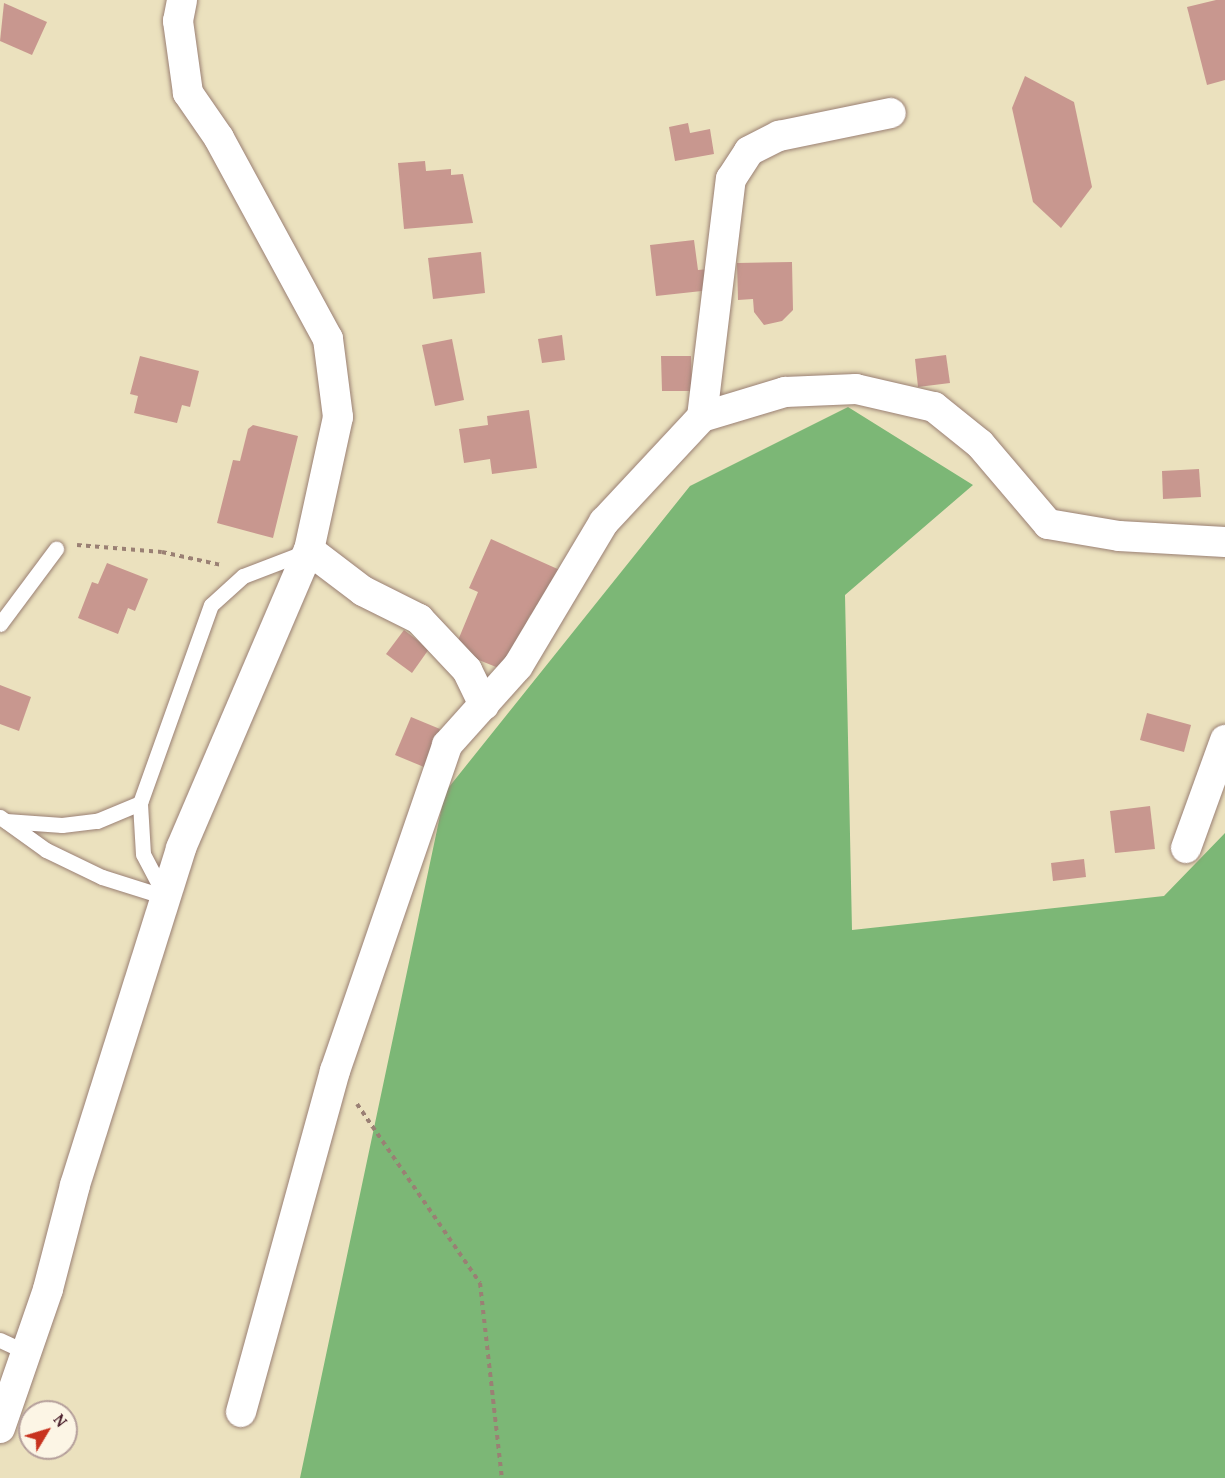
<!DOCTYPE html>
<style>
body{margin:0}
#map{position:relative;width:1225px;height:1478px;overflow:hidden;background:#ebe1be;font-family:"Gentium Book Plus",serif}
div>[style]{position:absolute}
.forest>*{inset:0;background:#7cb776}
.building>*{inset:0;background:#c8978f}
.path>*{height:4px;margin-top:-2px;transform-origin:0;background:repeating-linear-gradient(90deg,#9a8074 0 4.5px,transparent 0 9px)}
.roads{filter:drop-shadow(0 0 2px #9a8074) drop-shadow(0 0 2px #9a8074)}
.lane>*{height:15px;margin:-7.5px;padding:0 7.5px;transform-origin:7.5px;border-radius:7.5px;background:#fff}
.street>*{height:30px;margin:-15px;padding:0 15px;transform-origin:15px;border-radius:15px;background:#fff}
span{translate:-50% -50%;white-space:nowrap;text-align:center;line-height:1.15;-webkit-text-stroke:4.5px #fcf5e5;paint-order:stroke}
.north{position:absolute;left:18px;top:1400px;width:60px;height:60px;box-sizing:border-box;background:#fcf5e5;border:2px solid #b59f9b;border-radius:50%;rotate:52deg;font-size:16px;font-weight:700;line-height:24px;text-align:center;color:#4a1f2b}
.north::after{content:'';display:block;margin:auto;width:21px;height:27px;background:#c8321e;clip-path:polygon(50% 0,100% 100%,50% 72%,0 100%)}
</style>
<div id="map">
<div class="forest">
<div style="clip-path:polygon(848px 407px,973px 485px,845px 595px,852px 930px,1164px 896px,1225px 833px,1225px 1478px,300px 1478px,445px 792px,690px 486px)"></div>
</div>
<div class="building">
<div style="clip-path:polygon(1216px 0,1225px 0,1225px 80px,1207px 85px,1187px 7px)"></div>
<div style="clip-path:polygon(4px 3px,47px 22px,32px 55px,0 41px)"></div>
<div style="clip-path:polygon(1025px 76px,1074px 102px,1092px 187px,1061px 228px,1033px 202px,1012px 108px)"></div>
<div style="clip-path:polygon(688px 123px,690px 133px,710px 129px,714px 154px,675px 161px,669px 127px)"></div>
<div style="clip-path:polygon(425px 161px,426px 171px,451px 169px,451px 175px,463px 174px,473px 223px,404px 229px,398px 163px)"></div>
<div style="clip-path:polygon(694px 240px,698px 270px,709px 269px,711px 290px,656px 296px,650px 245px)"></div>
<div style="clip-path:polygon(481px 252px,485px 293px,433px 299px,428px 258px)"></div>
<div style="clip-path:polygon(792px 262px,793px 310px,782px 321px,764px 325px,754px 312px,753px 299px,738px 300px,737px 263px)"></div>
<div style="clip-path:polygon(562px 335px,565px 360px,542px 363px,538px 339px)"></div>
<div style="clip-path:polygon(452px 339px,464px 400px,435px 406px,422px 345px)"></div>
<div style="clip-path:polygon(946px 355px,950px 383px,918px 387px,915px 359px)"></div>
<div style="clip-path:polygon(140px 356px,199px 371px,190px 407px,182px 405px,177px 423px,134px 413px,138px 396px,130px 394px)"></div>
<div style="clip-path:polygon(661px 356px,691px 356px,692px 391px,662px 391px)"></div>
<div style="clip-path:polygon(529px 410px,537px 468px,492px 474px,490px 459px,464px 463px,459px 429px,488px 425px,487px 416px)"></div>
<div style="clip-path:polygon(253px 425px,298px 436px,273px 538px,217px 523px,233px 460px,240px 461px,248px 429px)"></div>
<div style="clip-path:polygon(1199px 469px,1201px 497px,1163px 499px,1162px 471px)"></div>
<div style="clip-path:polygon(491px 539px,562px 571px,540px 620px,530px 615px,506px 671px,454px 650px,478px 592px,469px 588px)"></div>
<div style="clip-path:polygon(107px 563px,148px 579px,135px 611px,128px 608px,118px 634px,78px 618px,92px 582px,98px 584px)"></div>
<div style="clip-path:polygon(404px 630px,429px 649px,412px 673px,386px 654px)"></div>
<div style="clip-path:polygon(0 685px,31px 697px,19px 731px,0 724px)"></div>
<div style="clip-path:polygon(1147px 713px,1191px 725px,1184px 752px,1140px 740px)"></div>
<div style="clip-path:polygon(411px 717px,440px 729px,424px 767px,395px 755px)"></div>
<div style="clip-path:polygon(1150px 806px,1155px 849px,1115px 853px,1110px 811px)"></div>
<div style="clip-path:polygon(1084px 859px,1086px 877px,1053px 881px,1051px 863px)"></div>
</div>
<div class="path">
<div style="left:77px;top:545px;width:85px;rotate:4.7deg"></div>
<div style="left:162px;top:552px;width:60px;rotate:12.4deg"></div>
<div style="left:357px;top:1104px;width:217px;rotate:55.5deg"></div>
<div style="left:480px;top:1283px;width:196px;rotate:83.6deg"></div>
</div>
<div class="roads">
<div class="lane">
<div style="left:0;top:624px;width:94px;rotate:-53.3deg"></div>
<div style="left:0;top:817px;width:57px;rotate:35.7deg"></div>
<div style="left:46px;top:850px;width:62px;rotate:25.7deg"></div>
<div style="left:102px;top:877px;width:66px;rotate:17.6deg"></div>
<div style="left:6px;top:821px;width:56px;rotate:4.1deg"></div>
<div style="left:62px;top:825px;width:35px;rotate:-7deg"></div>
<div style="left:97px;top:821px;width:47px;rotate:-22.7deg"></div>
<div style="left:164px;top:894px;width:45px;rotate:-117.7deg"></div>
<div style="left:143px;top:854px;width:51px;rotate:-93.4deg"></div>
<div style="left:140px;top:803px;width:210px;rotate:-70.3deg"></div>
<div style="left:211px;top:605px;width:43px;rotate:-42.2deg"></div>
<div style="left:243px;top:576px;width:67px;rotate:-20.9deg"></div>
<div style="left:0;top:1340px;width:29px;rotate:25deg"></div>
</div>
<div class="street">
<div style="left:702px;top:417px;width:87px;rotate:-16.8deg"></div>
<div style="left:785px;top:392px;width:71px;rotate:-2.4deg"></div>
<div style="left:856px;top:389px;width:80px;rotate:13deg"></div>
<div style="left:934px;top:407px;width:59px;rotate:38.8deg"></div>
<div style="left:980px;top:444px;width:105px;rotate:49.6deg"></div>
<div style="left:1048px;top:524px;width:72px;rotate:9.6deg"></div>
<div style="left:1119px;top:536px;width:106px;rotate:3.2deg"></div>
<div style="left:309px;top:550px;width:68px;rotate:37.2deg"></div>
<div style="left:363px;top:591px;width:63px;rotate:26.6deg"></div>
<div style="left:419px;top:619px;width:70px;rotate:46.7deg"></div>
<div style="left:467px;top:670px;width:39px;rotate:64deg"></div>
<div style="left:1186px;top:848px;width:115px;rotate:-70.1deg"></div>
<div style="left:241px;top:1412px;width:354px;rotate:-74.6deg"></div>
<div style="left:335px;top:1071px;width:345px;rotate:-71deg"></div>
<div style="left:447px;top:745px;width:106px;rotate:-48.1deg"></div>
<div style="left:518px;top:666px;width:168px;rotate:-59.2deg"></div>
<div style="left:604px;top:522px;width:144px;rotate:-47deg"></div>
<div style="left:702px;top:417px;width:240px;rotate:-83.1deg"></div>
<div style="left:731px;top:179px;width:33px;rotate:-57deg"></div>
<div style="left:749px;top:151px;width:34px;rotate:-27deg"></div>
<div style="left:779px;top:136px;width:114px;rotate:-11.6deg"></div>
<div style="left:0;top:1428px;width:147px;rotate:-70.9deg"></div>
<div style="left:48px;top:1289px;width:107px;rotate:-75.4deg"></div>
<div style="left:75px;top:1185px;width:353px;rotate:-72.5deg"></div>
<div style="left:181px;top:848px;width:324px;rotate:-66.8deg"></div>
<div style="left:309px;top:550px;width:136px;rotate:-77.7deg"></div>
<div style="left:338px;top:417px;width:79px;rotate:-97.3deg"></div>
<div style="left:328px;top:339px;width:229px;rotate:-118.5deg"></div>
<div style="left:219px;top:138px;width:55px;rotate:-124.6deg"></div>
<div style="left:188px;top:93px;width:73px;rotate:-97.9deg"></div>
<div style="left:178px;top:21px;width:21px;rotate:-79deg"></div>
</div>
</div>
<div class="north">N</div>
</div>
